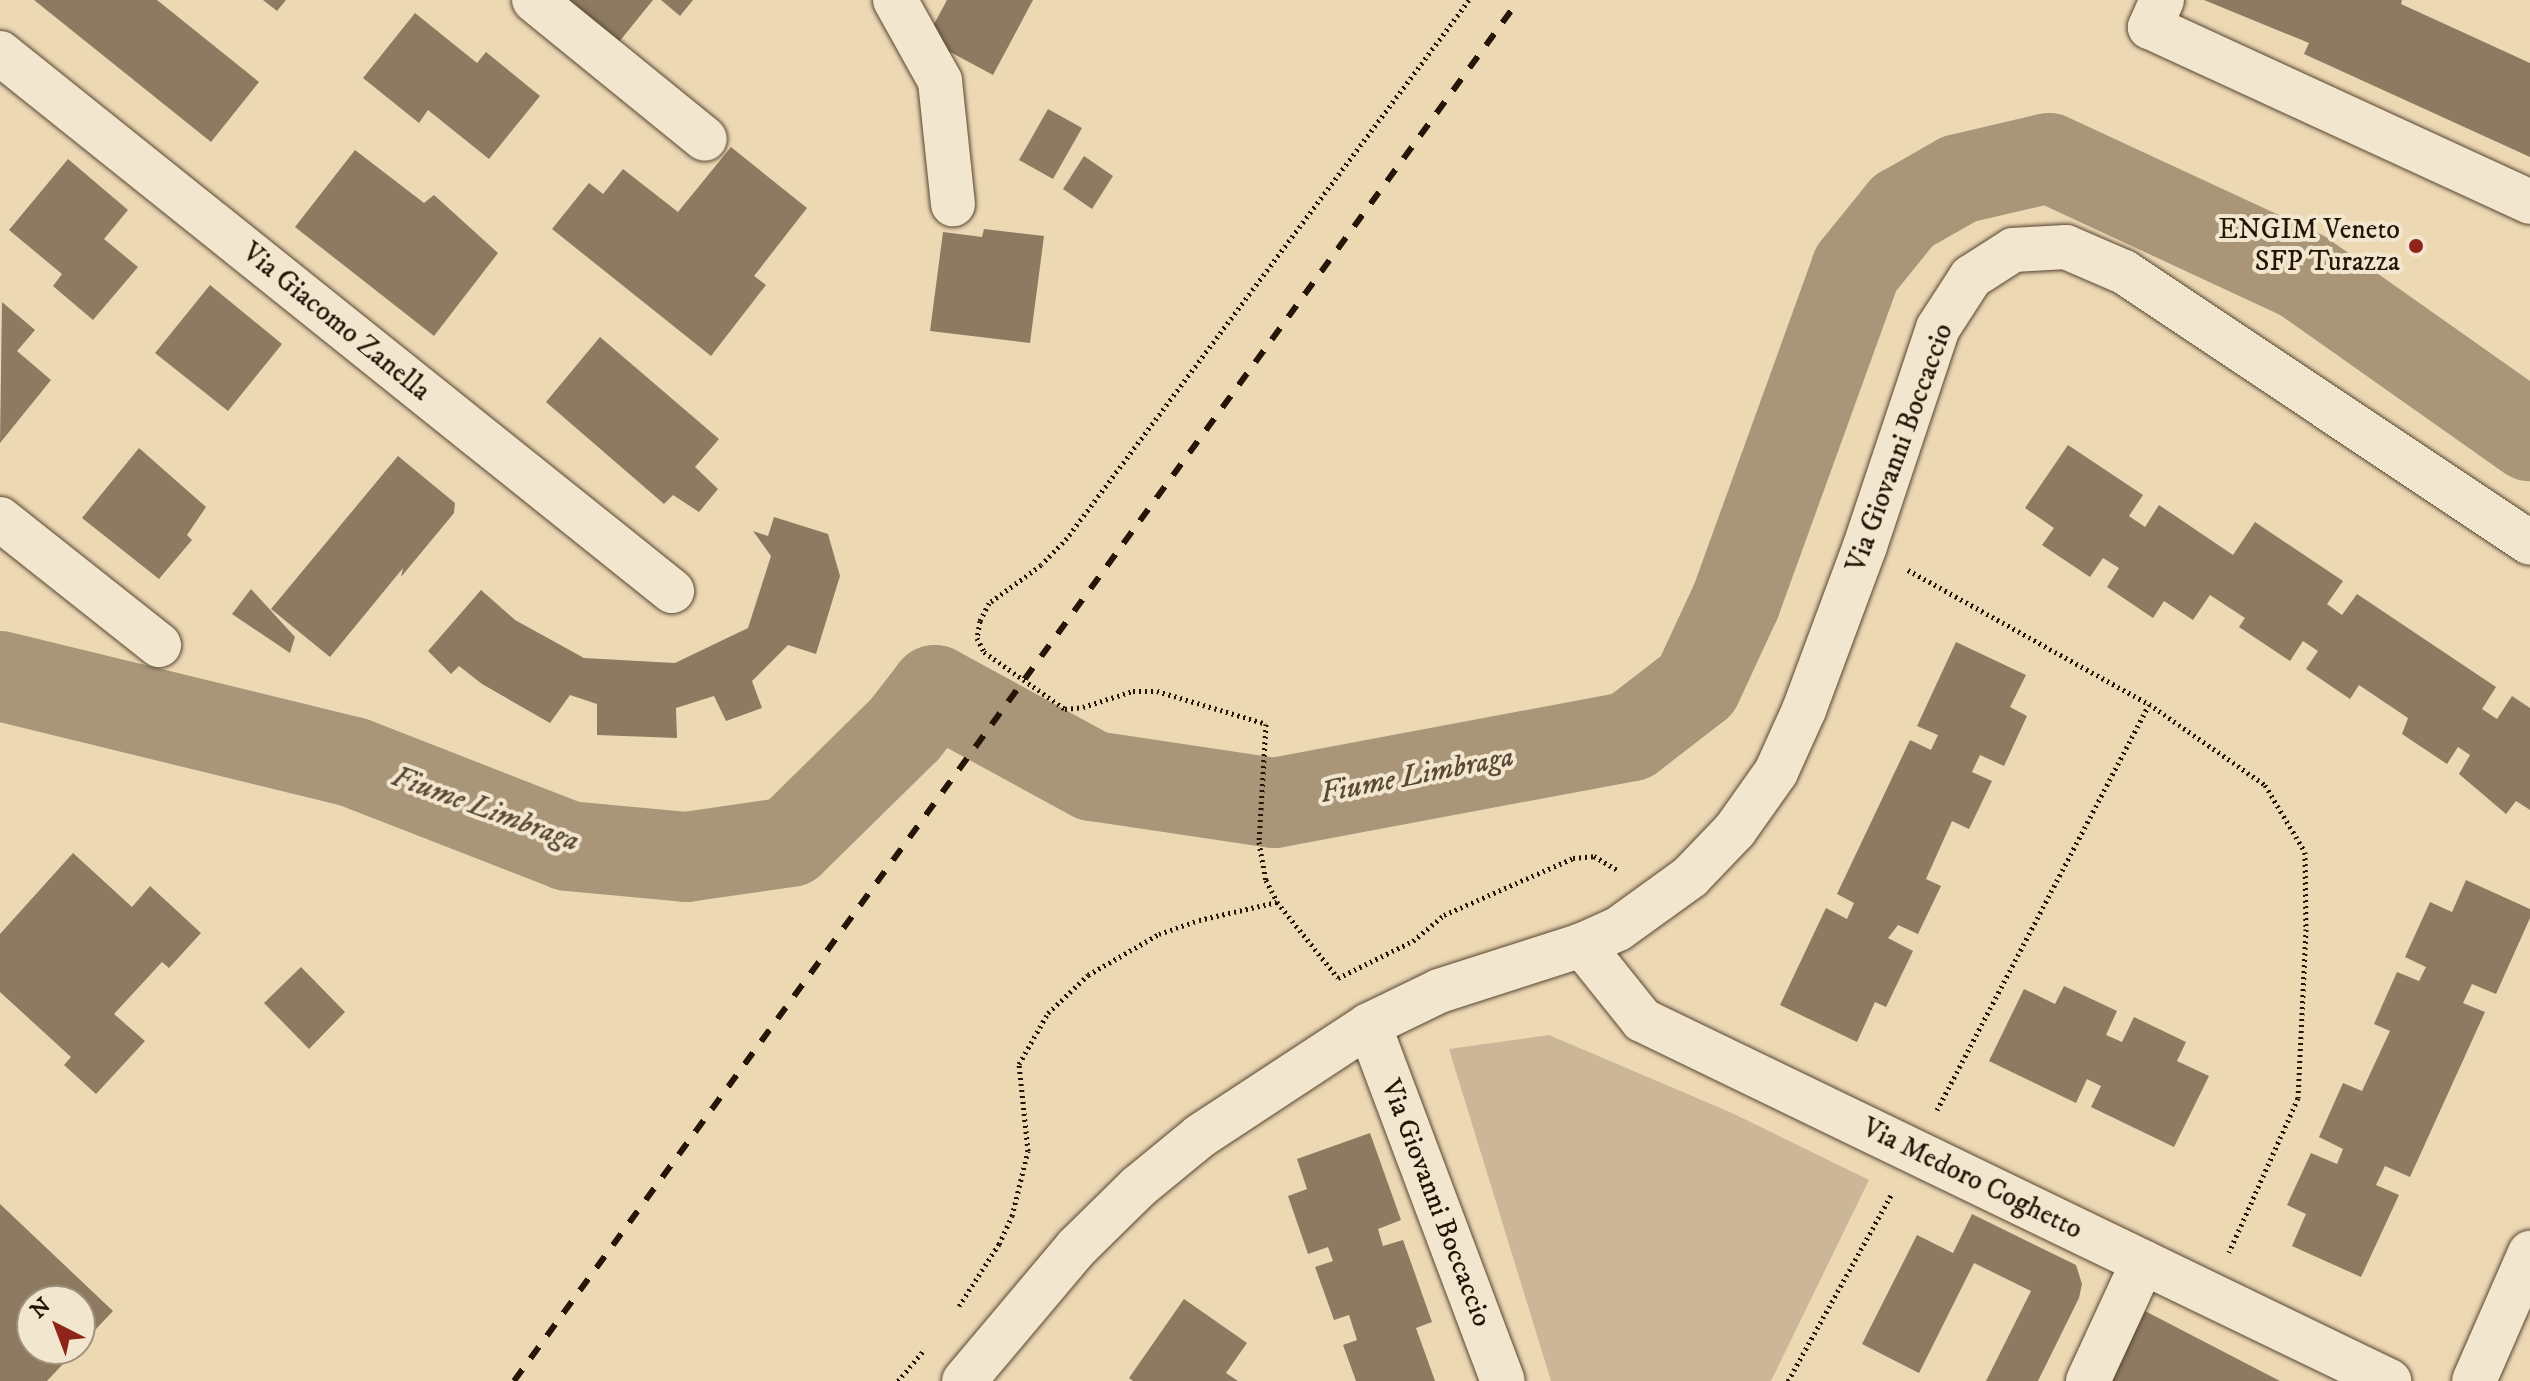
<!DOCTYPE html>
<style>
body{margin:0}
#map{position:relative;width:2530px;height:1381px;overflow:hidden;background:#edd8b4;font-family:"IM FELL DW Pica",serif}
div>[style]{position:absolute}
.green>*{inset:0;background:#cbb797}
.river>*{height:90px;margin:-45px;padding:0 45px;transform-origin:45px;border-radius:45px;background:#a99679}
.building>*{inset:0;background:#8d7a61}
.path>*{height:5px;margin-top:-2.5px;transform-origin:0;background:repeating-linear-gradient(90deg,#251507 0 2px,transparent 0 6px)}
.roads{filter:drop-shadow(0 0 2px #574632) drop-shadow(0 0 2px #574632)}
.minor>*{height:44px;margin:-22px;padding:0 22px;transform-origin:22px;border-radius:22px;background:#f3e6ce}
.rail>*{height:6px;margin-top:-3px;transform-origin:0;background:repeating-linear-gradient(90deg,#251507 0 14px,transparent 0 28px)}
.dots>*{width:22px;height:22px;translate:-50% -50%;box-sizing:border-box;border:4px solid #f3e6ce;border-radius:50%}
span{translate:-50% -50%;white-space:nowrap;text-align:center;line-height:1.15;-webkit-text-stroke:8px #f3e6ce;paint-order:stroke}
.poi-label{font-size:28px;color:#251507}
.right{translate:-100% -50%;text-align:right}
.street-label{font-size:28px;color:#251507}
.water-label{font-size:30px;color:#5a4935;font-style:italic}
.north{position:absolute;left:16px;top:1285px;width:80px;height:80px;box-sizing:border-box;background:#f3e6ce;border:2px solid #a1927e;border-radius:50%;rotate:318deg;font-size:22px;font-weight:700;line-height:32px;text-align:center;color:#251507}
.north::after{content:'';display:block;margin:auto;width:28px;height:36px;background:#8f2418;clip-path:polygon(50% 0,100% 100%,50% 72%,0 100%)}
</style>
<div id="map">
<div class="green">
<div style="clip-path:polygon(1549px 1035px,1732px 1113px,1869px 1180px,1771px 1381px,1551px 1381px,1449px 1049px)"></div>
</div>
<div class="river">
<div style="left:0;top:676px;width:363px;rotate:13.7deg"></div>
<div style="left:353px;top:762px;width:231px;rotate:21.3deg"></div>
<div style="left:568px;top:846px;width:119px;rotate:5.3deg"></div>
<div style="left:686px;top:857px;width:105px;rotate:-8.2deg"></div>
<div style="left:790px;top:842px;width:161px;rotate:-44.5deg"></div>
<div style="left:905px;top:729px;width:49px;rotate:-52.4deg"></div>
<div style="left:935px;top:690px;width:180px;rotate:28.6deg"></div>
<div style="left:1093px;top:776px;width:183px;rotate:8.5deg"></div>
<div style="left:1274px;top:803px;width:363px;rotate:-10.6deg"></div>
<div style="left:1631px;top:736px;width:83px;rotate:-37.7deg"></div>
<div style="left:1697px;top:685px;width:93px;rotate:-65.1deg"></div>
<div style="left:1736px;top:601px;width:353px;rotate:-70.1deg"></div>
<div style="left:1856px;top:269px;width:75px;rotate:-51deg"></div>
<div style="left:1903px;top:211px;width:64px;rotate:-29.7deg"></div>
<div style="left:1959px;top:179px;width:92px;rotate:-13.1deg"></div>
<div style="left:2049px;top:158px;width:280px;rotate:24.9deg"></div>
<div style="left:2303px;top:276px;width:278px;rotate:35.2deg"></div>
</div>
<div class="building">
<div style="clip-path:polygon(34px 0,157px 0,259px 82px,211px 142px)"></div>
<div style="clip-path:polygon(263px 0,286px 0,277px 11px)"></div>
<div style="clip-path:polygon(546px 0,653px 0,610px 53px)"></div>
<div style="clip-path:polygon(661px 0,693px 0,680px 16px)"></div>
<div style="clip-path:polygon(947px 0,1033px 0,993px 75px,926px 39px)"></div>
<div style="clip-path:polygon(2204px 0,2402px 0,2401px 4px,2530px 63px,2530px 157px,2304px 54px,2309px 43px)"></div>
<div style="clip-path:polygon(415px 13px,477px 63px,486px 52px,540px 96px,489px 159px,428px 110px,419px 123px,363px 78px)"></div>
<div style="clip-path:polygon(1048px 109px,1082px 128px,1053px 179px,1019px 160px)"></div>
<div style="clip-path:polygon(731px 147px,807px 208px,754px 276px,766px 285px,711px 356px,552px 229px,589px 183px,603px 194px,623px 169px,678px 212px)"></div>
<div style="clip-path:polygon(355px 150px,424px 203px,434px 195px,498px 253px,434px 336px,295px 227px)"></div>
<div style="clip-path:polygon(1084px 156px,1113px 176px,1092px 209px,1063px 189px)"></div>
<div style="clip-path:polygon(68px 159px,128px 210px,104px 239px,138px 267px,93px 320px,53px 286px,62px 274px,9px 230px)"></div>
<div style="clip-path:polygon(984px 229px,1044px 236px,1030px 343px,930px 331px,943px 232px,982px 237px)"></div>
<div style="clip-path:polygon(210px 285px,282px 344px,228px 411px,155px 353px)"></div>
<div style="clip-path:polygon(2px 302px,35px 330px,17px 351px,51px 380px,0 443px)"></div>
<div style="clip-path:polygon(600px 337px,719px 439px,695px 467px,718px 489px,699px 512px,673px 495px,664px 504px,546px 402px)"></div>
<div style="clip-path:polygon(2068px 445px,2143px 495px,2129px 516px,2145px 527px,2159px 505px,2233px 555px,2255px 522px,2343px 581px,2327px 604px,2342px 615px,2357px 594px,2496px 687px,2482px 709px,2497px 719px,2512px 696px,2530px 708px,2530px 810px,2516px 801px,2506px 814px,2459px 774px,2470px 755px,2458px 747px,2447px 764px,2402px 734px,2408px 718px,2359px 685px,2350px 699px,2306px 669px,2318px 651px,2303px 641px,2290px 661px,2239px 627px,2245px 618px,2210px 595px,2193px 620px,2164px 601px,2153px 618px,2107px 587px,2119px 568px,2103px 558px,2090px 577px,2042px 545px,2054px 528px,2025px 508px)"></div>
<div style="clip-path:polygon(139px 448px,206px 507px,187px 535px,192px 540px,159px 579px,82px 518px)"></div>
<div style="clip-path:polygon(398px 456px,455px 503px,454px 513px,401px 577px,403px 568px,330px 657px,271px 609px)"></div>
<div style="clip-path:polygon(774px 517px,828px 534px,840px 576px,816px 654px,788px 645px,752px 681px,762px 708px,726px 721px,714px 696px,676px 708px,677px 738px,597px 735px,597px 704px,570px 695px,550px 723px,482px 684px,459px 666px,451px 674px,428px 651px,481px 590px,515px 620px,584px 658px,675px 663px,748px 628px,771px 556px,753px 531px,768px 536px)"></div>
<div style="clip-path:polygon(251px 589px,295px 637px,290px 653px,232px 614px)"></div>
<div style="clip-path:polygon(1956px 642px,2026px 675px,2010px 707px,2027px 716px,2004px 766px,1980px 755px,1972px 772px,1992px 781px,1969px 829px,1952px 821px,1926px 879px,1941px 886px,1918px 934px,1898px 925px,1888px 938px,1913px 951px,1886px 1007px,1875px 1002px,1857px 1042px,1780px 1005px,1826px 908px,1847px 919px,1854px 903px,1837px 894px,1910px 740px,1931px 750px,1938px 735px,1917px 726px)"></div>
<div style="clip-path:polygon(73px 853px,132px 907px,150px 886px,201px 933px,169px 968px,162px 962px,114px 1014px,145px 1041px,96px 1094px,64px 1065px,71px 1057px,0 992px,0 934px)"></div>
<div style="clip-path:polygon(2466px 880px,2530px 909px,2530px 918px,2496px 994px,2472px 984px,2463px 1003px,2485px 1012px,2410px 1177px,2385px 1166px,2376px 1185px,2399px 1195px,2361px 1277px,2292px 1246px,2306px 1214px,2287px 1205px,2311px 1153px,2337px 1164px,2343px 1149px,2319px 1137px,2343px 1083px,2362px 1091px,2390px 1031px,2374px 1024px,2397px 972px,2419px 981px,2426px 967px,2405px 957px,2430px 902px,2452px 912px)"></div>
<div style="clip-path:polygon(301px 967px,345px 1012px,309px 1049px,264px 1003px)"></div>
<div style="clip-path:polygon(2064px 986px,2117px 1011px,2106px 1035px,2122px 1042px,2134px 1017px,2186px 1042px,2177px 1061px,2209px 1076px,2174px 1147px,2091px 1107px,2101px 1086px,2087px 1079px,2076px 1103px,1989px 1061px,2024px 989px,2055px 1004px)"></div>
<div style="clip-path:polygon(1370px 1133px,1401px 1220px,1378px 1229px,1383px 1246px,1403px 1240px,1432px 1322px,1416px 1328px,1435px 1381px,1356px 1381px,1343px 1345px,1357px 1340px,1349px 1315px,1334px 1320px,1315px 1267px,1333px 1261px,1328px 1247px,1308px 1254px,1288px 1196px,1307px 1189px,1297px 1159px)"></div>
<div style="clip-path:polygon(0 1204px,113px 1311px,80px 1346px,80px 1301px,32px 1301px,32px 1349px,77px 1349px,47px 1381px,0 1381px)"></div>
<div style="clip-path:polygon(1972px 1214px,2076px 1265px,2082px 1284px,2079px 1298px,2038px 1381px,1986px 1381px,2031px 1291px,1974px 1263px,1919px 1373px,1862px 1344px,1917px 1235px,1953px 1253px)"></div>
<div style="clip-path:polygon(1184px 1299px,1247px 1343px,1226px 1373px,1238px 1381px,1133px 1381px,1129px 1378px)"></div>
<div style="clip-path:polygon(2145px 1311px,2280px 1381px,2112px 1381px)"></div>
</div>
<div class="path">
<div style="left:1469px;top:0;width:672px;rotate:126.77deg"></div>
<div style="left:1067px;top:538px;width:37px;rotate:134deg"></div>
<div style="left:1041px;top:565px;width:64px;rotate:143.8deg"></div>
<div style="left:989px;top:603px;width:20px;rotate:117deg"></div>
<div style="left:980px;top:621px;width:17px;rotate:100deg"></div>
<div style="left:977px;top:638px;width:16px;rotate:63deg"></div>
<div style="left:984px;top:652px;width:99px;rotate:35.1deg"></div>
<div style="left:1065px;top:709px;width:18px;rotate:-6deg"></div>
<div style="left:1083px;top:707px;width:52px;rotate:-17.7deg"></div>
<div style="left:1133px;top:691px;width:24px"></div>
<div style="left:1157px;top:691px;width:114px;rotate:16.8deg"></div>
<div style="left:1266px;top:724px;width:118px;rotate:93.4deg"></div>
<div style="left:1259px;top:842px;width:39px;rotate:80deg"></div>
<div style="left:1266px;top:880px;width:25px;rotate:63deg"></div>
<div style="left:1277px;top:902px;width:97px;rotate:51.2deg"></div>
<div style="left:1338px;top:978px;width:84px;rotate:-26.3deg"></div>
<div style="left:1413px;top:941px;width:40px;rotate:-40deg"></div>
<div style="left:1444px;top:915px;width:141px;rotate:-23.8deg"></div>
<div style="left:1573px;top:858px;width:21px;rotate:-5deg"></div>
<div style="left:1594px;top:856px;width:27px;rotate:31deg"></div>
<div style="left:1908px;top:570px;width:276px;rotate:29.1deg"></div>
<div style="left:2149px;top:704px;width:141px;rotate:34.9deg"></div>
<div style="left:2265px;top:785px;width:78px;rotate:59.2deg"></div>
<div style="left:2305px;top:852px;width:77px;rotate:89.3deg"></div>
<div style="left:2306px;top:929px;width:169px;rotate:92.7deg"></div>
<div style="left:2298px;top:1098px;width:169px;rotate:114.1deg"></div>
<div style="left:1937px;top:1110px;width:457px;rotate:-62.4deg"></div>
<div style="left:959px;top:1306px;width:74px;rotate:-57.2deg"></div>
<div style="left:999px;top:1244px;width:31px;rotate:-65deg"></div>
<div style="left:1012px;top:1216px;width:67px;rotate:-76.2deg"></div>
<div style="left:1028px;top:1151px;width:87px;rotate:-95.9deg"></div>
<div style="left:1019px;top:1064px;width:59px;rotate:-60.4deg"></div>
<div style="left:1048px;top:1013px;width:55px;rotate:-43.5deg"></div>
<div style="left:1088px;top:975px;width:82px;rotate:-30deg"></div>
<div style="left:1159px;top:934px;width:42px;rotate:-19.3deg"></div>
<div style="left:1199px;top:920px;width:80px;rotate:-13deg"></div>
<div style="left:898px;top:1381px;width:39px;rotate:-50deg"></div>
<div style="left:1788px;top:1381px;width:215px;rotate:-61deg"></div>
</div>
<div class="roads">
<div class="minor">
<div style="left:534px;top:0;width:220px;rotate:39.1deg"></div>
<div style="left:895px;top:0;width:93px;rotate:60.9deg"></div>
<div style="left:940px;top:81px;width:124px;rotate:84deg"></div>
<div style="left:2162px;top:0;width:30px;rotate:114deg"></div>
<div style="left:2150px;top:27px;width:418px;rotate:24.7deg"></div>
<div style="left:0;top:53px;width:861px;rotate:38.68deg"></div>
<div style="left:0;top:519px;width:203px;rotate:38.4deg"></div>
<div style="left:1582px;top:945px;width:96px;rotate:51.3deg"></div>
<div style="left:1642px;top:1020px;width:830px;rotate:25.79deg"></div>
<div style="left:1369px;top:1025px;width:380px;rotate:69.4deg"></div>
<div style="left:964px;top:1381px;width:174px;rotate:-49.9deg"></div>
<div style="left:1076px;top:1248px;width:87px;rotate:-44.5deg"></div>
<div style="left:1138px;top:1187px;width:80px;rotate:-39.4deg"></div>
<div style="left:1200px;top:1136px;width:202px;rotate:-33.3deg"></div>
<div style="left:1369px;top:1025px;width:78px;rotate:-25.9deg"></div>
<div style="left:1439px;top:991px;width:150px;rotate:-17.8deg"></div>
<div style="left:1582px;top:945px;width:39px;rotate:-24deg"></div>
<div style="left:1618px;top:929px;width:89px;rotate:-35.8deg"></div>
<div style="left:1690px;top:877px;width:65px;rotate:-46.2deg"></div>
<div style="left:1735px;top:830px;width:71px;rotate:-54.7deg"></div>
<div style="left:1776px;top:772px;width:68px;rotate:-65.7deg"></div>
<div style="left:1804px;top:710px;width:175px;rotate:-69.6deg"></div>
<div style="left:1865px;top:546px;width:230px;rotate:-71.5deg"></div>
<div style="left:1938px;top:328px;width:61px;rotate:-57.1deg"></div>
<div style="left:1971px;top:277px;width:50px;rotate:-32.7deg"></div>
<div style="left:2013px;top:250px;width:53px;rotate:-3.2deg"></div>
<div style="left:2066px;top:247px;width:63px;rotate:23.3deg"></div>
<div style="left:2124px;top:272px;width:488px;rotate:33.7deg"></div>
<div style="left:2088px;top:1381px;width:131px;rotate:-65.2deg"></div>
<div style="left:2474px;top:1381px;width:140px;rotate:-66.4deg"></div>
</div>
</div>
<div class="rail">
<div style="left:514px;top:1381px;width:1708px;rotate:-53.96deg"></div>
</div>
<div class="dots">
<div style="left:2416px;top:246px;background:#8f2418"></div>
</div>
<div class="poi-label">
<span class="right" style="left:2400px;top:246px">ENGIM Veneto<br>SFP Turazza</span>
</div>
<div class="street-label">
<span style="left:336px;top:322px;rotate:39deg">Via Giacomo Zanella</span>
<span style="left:1900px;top:448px;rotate:-70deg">Via Giovanni Boccaccio</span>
<span style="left:1972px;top:1179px;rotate:26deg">Via Medoro Coghetto</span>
<span style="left:1436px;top:1203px;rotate:69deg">Via Giovanni Boccaccio</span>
</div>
<div class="water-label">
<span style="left:1417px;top:776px;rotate:-11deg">Fiume Limbraga</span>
<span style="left:485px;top:810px;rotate:20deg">Fiume Limbraga</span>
</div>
<div class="north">N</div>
</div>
